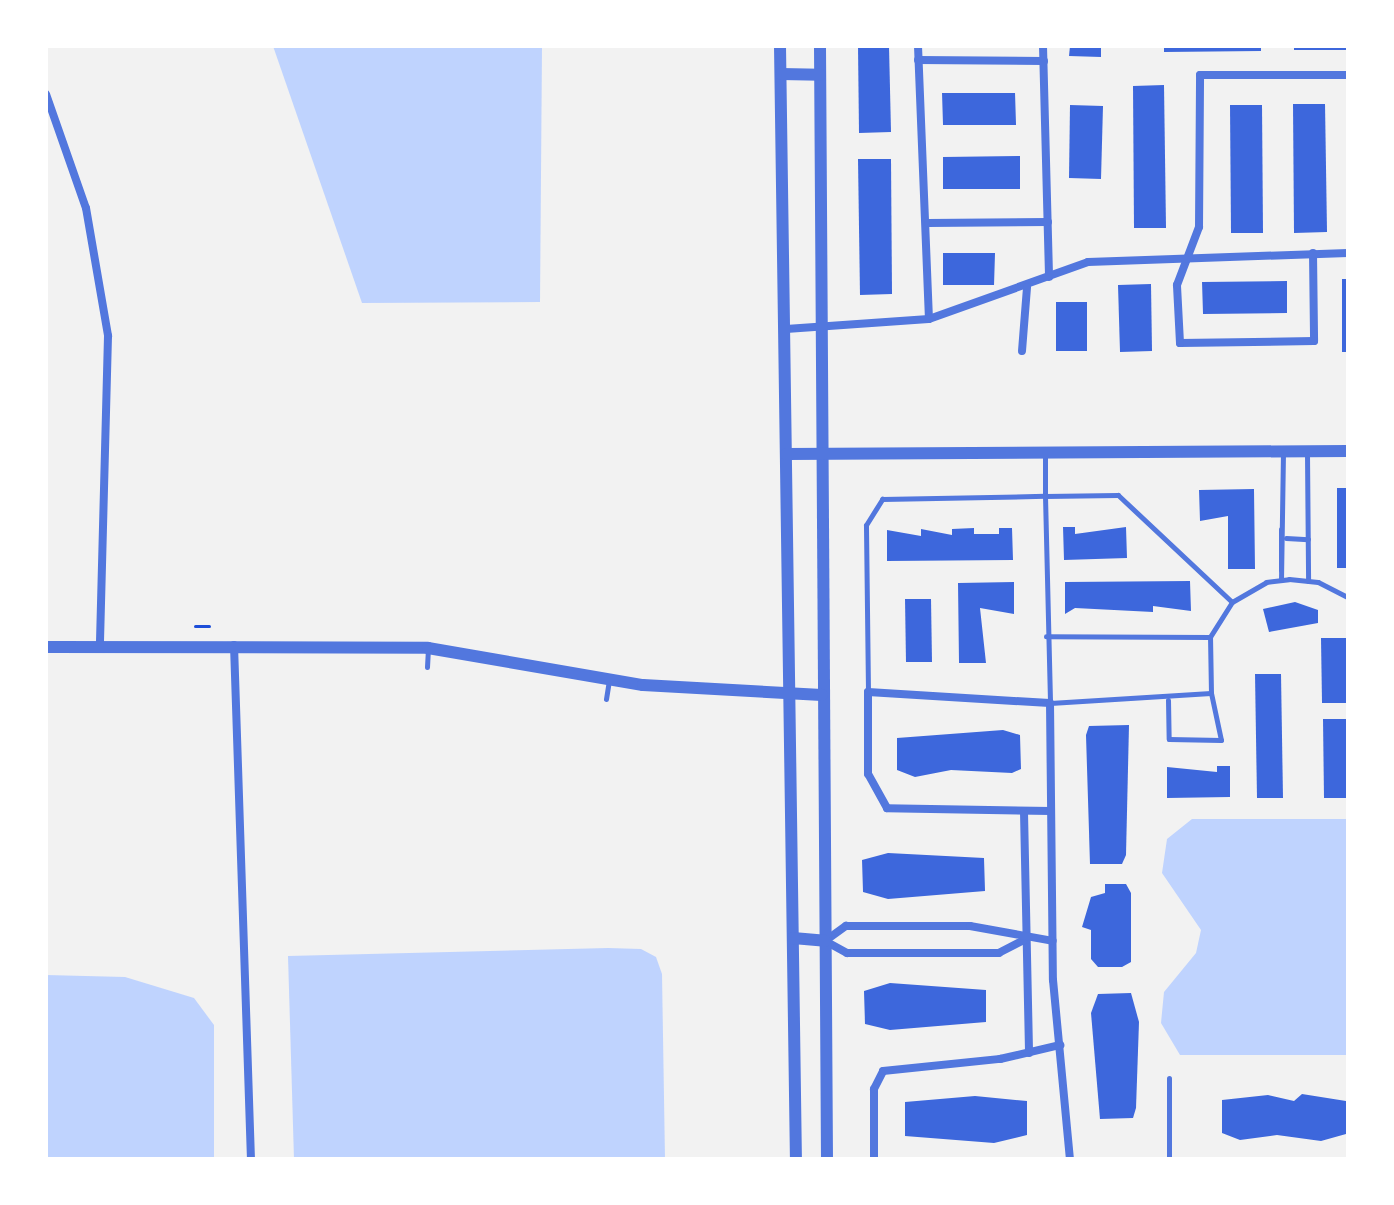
<!DOCTYPE html>
<style>
body{margin:0}
#map{position:relative;width:1394px;height:1205px;overflow:hidden;background:#f2f2f2;font-family:Mulish,sans-serif}
div>[style]{position:absolute}
.water>*{inset:0;background:#bfd3fe}
.building>*{inset:0;background:#3d67dc}
.path>*{height:3px;margin:-1.5px;padding:0 1.5px;transform-origin:1.5px;border-radius:1.5px;background:#1d4ed8}
.service>*{height:5px;margin:-2.5px;padding:0 2.5px;transform-origin:2.5px;border-radius:2.5px;background:#5277de}
.minor>*{height:8px;margin:-4px;padding:0 4px;transform-origin:4px;border-radius:4px;background:#5277de}
.tertiary>*{height:12px;margin:-6px;padding:0 6px;transform-origin:6px;border-radius:6px;background:#5277de}
span{translate:-50% -50%;white-space:nowrap;text-align:center;line-height:1.15;-webkit-text-stroke:6px #fff;paint-order:stroke}
.frame{position:absolute;inset:0;border:48px solid #fff;pointer-events:none}
</style>
<div id="map">
<div class="water">
<div style="clip-path:polygon(273px 46px,542px 46px,540px 302px,362px 303px)"></div>
<div style="clip-path:polygon(1348px 819px,1348px 1055px,1180px 1055px,1161px 1023px,1164px 992px,1196px 953px,1201px 930px,1162px 873px,1167px 839px,1192px 819px)"></div>
<div style="clip-path:polygon(608px 948px,641px 949px,656px 957px,662px 974px,665px 1159px,294px 1159px,288px 956px)"></div>
<div style="clip-path:polygon(46px 975px,125px 977px,194px 998px,214px 1025px,214px 1159px,46px 1159px)"></div>
</div>
<div class="building">
<div style="clip-path:polygon(858px 46px,889px 46px,891px 132px,859px 133px)"></div>
<div style="clip-path:polygon(1070px 46px,1101px 46px,1101px 57px,1069px 56px)"></div>
<div style="clip-path:polygon(1164px 46px,1261px 46px,1261px 51px,1164px 52px)"></div>
<div style="clip-path:polygon(1294px 46px,1348px 46px,1348px 50px,1294px 50px)"></div>
<div style="clip-path:polygon(1164px 85px,1166px 228px,1134px 228px,1133px 86px)"></div>
<div style="clip-path:polygon(942px 93px,1015px 93px,1016px 125px,943px 125px)"></div>
<div style="clip-path:polygon(1293px 104px,1325px 104px,1327px 232px,1294px 233px)"></div>
<div style="clip-path:polygon(1070px 105px,1103px 106px,1101px 179px,1069px 178px)"></div>
<div style="clip-path:polygon(1230px 105px,1262px 105px,1263px 233px,1231px 233px)"></div>
<div style="clip-path:polygon(1020px 156px,1020px 189px,943px 189px,943px 157px)"></div>
<div style="clip-path:polygon(858px 159px,891px 159px,892px 294px,860px 295px)"></div>
<div style="clip-path:polygon(943px 253px,995px 253px,994px 285px,943px 285px)"></div>
<div style="clip-path:polygon(1342px 279px,1348px 279px,1348px 352px,1342px 352px)"></div>
<div style="clip-path:polygon(1287px 281px,1287px 313px,1203px 314px,1202px 282px)"></div>
<div style="clip-path:polygon(1151px 284px,1152px 351px,1120px 352px,1118px 285px)"></div>
<div style="clip-path:polygon(1056px 302px,1087px 302px,1087px 351px,1056px 351px)"></div>
<div style="clip-path:polygon(1337px 488px,1348px 488px,1348px 568px,1337px 568px)"></div>
<div style="clip-path:polygon(1254px 489px,1255px 569px,1228px 569px,1228px 516px,1200px 521px,1199px 490px)"></div>
<div style="clip-path:polygon(1063px 527px,1075px 527px,1075px 534px,1126px 527px,1127px 558px,1064px 560px)"></div>
<div style="clip-path:polygon(974px 528px,974px 534px,999px 534px,999px 528px,1012px 528px,1013px 560px,887px 561px,887px 530px,921px 536px,921px 529px,952px 535px,952px 529px)"></div>
<div style="clip-path:polygon(1190px 581px,1191px 611px,1153px 606px,1153px 612px,1075px 608px,1065px 614px,1065px 582px)"></div>
<div style="clip-path:polygon(1014px 582px,1014px 614px,980px 608px,986px 663px,959px 663px,958px 583px)"></div>
<div style="clip-path:polygon(905px 599px,931px 599px,932px 662px,906px 662px)"></div>
<div style="clip-path:polygon(1295px 602px,1318px 610px,1318px 623px,1269px 632px,1263px 609px)"></div>
<div style="clip-path:polygon(1321px 638px,1348px 638px,1348px 703px,1322px 703px)"></div>
<div style="clip-path:polygon(1255px 674px,1281px 674px,1283px 798px,1257px 798px)"></div>
<div style="clip-path:polygon(1323px 719px,1348px 719px,1348px 798px,1324px 798px)"></div>
<div style="clip-path:polygon(1129px 725px,1126px 855px,1122px 864px,1090px 864px,1086px 735px,1089px 726px)"></div>
<div style="clip-path:polygon(1003px 730px,1020px 735px,1021px 769px,1012px 773px,951px 770px,915px 777px,897px 770px,897px 738px)"></div>
<div style="clip-path:polygon(1217px 766px,1230px 766px,1230px 797px,1167px 798px,1167px 767px,1217px 772px)"></div>
<div style="clip-path:polygon(888px 853px,984px 858px,985px 891px,888px 899px,863px 892px,862px 860px)"></div>
<div style="clip-path:polygon(1105px 884px,1126px 884px,1131px 893px,1131px 962px,1122px 967px,1098px 967px,1091px 959px,1091px 930px,1082px 927px,1091px 897px,1105px 893px)"></div>
<div style="clip-path:polygon(890px 983px,986px 990px,986px 1022px,890px 1030px,865px 1024px,864px 991px)"></div>
<div style="clip-path:polygon(1131px 993px,1139px 1022px,1136px 1108px,1133px 1118px,1100px 1119px,1091px 1013px,1098px 994px)"></div>
<div style="clip-path:polygon(1302px 1094px,1346px 1101px,1346px 1134px,1321px 1141px,1277px 1135px,1240px 1140px,1222px 1133px,1222px 1100px,1268px 1095px,1294px 1101px)"></div>
<div style="clip-path:polygon(975px 1096px,1027px 1101px,1027px 1135px,994px 1143px,905px 1136px,905px 1102px)"></div>
</div>
<div class="path">
<div style="left:195px;top:626px;width:14px"></div>
</div>
<div class="service">
<div style="left:1045px;top:453px;width:43px;rotate:90deg"></div>
<div style="left:1045px;top:496px;width:73px;rotate:-0.8deg"></div>
<div style="left:1118px;top:495px;width:156px;rotate:43.2deg"></div>
<div style="left:1232px;top:602px;width:41px;rotate:122.2deg"></div>
<div style="left:1210px;top:637px;width:164px;rotate:-179.7deg"></div>
<div style="left:1307px;top:454px;width:127px;rotate:89.5deg"></div>
<div style="left:1281px;top:529px;width:41px;rotate:90deg"></div>
<div style="left:1286px;top:538px;width:22px;rotate:3deg"></div>
<div style="left:1281px;top:580px;width:128px;rotate:-89.1deg"></div>
<div style="left:1232px;top:602px;width:39px;rotate:-30deg"></div>
<div style="left:1266px;top:582px;width:23px;rotate:-7deg"></div>
<div style="left:1289px;top:579px;width:29px;rotate:6deg"></div>
<div style="left:1318px;top:582px;width:34px;rotate:27deg"></div>
<div style="left:427px;top:667px;width:18px;rotate:-87deg"></div>
<div style="left:868px;top:691px;width:166px;rotate:-90.7deg"></div>
<div style="left:866px;top:525px;width:31px;rotate:-58deg"></div>
<div style="left:882px;top:499px;width:163px;rotate:-1.1deg"></div>
<div style="left:1045px;top:496px;width:207px;rotate:88.6deg"></div>
<div style="left:1050px;top:703px;width:161px;rotate:-3.6deg"></div>
<div style="left:1211px;top:693px;width:56px;rotate:-91deg"></div>
<div style="left:606px;top:699px;width:19px;rotate:-81deg"></div>
<div style="left:1168px;top:700px;width:39px;rotate:89deg"></div>
<div style="left:1169px;top:739px;width:52px;rotate:1.1deg"></div>
<div style="left:1221px;top:740px;width:48px;rotate:-102deg"></div>
<div style="left:1169px;top:1159px;width:81px;rotate:-90deg"></div>
</div>
<div class="minor">
<div style="left:918px;top:46px;width:273px;rotate:87.7deg"></div>
<div style="left:1043px;top:46px;width:231px;rotate:88.5deg"></div>
<div style="left:918px;top:60px;width:126px;rotate:0.5deg"></div>
<div style="left:46px;top:94px;width:121px;rotate:70.7deg"></div>
<div style="left:86px;top:208px;width:130px;rotate:80.2deg"></div>
<div style="left:108px;top:336px;width:310px;rotate:91.5deg"></div>
<div style="left:928px;top:223px;width:120px;rotate:-0.5deg"></div>
<div style="left:1313px;top:253px;width:88px;rotate:89.3deg"></div>
<div style="left:1314px;top:341px;width:134px;rotate:179.1deg"></div>
<div style="left:1180px;top:343px;width:58px;rotate:-93deg"></div>
<div style="left:1177px;top:285px;width:62px;rotate:-69.2deg"></div>
<div style="left:1199px;top:227px;width:152px;rotate:-89.6deg"></div>
<div style="left:1200px;top:75px;width:148px"></div>
<div style="left:786px;top:329px;width:143px;rotate:-4deg"></div>
<div style="left:929px;top:319px;width:169px;rotate:-19.7deg"></div>
<div style="left:1088px;top:262px;width:260px;rotate:-2deg"></div>
<div style="left:1022px;top:351px;width:64px;rotate:-85.5deg"></div>
<div style="left:234px;top:645px;width:514px;rotate:88.11deg"></div>
<div style="left:1051px;top:811px;width:164px;rotate:-179deg"></div>
<div style="left:887px;top:808px;width:39px;rotate:-119deg"></div>
<div style="left:868px;top:774px;width:82px;rotate:-90deg"></div>
<div style="left:868px;top:692px;width:182px;rotate:3.5deg"></div>
<div style="left:1050px;top:703px;width:277px;rotate:89.4deg"></div>
<div style="left:1053px;top:980px;width:180px;rotate:84.6deg"></div>
<div style="left:1024px;top:812px;width:241px;rotate:88.8deg"></div>
<div style="left:1024px;top:940px;width:28px;rotate:153deg"></div>
<div style="left:999px;top:953px;width:152px;rotate:180deg"></div>
<div style="left:847px;top:953px;width:25px;rotate:-151deg"></div>
<div style="left:825px;top:941px;width:26px;rotate:-36deg"></div>
<div style="left:846px;top:926px;width:124px"></div>
<div style="left:970px;top:926px;width:84px;rotate:10.2deg"></div>
<div style="left:874px;top:1159px;width:70px;rotate:-90deg"></div>
<div style="left:874px;top:1089px;width:20px;rotate:-63deg"></div>
<div style="left:883px;top:1071px;width:118px;rotate:-5.9deg"></div>
<div style="left:1000px;top:1059px;width:62px;rotate:-13.1deg"></div>
</div>
<div class="tertiary">
<div style="left:780px;top:46px;width:1113px;rotate:89.18deg"></div>
<div style="left:820px;top:46px;width:1113px;rotate:89.64deg"></div>
<div style="left:781px;top:74px;width:39px;rotate:1deg"></div>
<div style="left:786px;top:454px;width:562px;rotate:-0.31deg"></div>
<div style="left:46px;top:647px;width:382px;rotate:0.1deg"></div>
<div style="left:428px;top:648px;width:218px;rotate:9.8deg"></div>
<div style="left:643px;top:685px;width:179px;rotate:3.2deg"></div>
<div style="left:793px;top:938px;width:32px;rotate:5deg"></div>
</div>
<div class="frame"></div>
</div>
